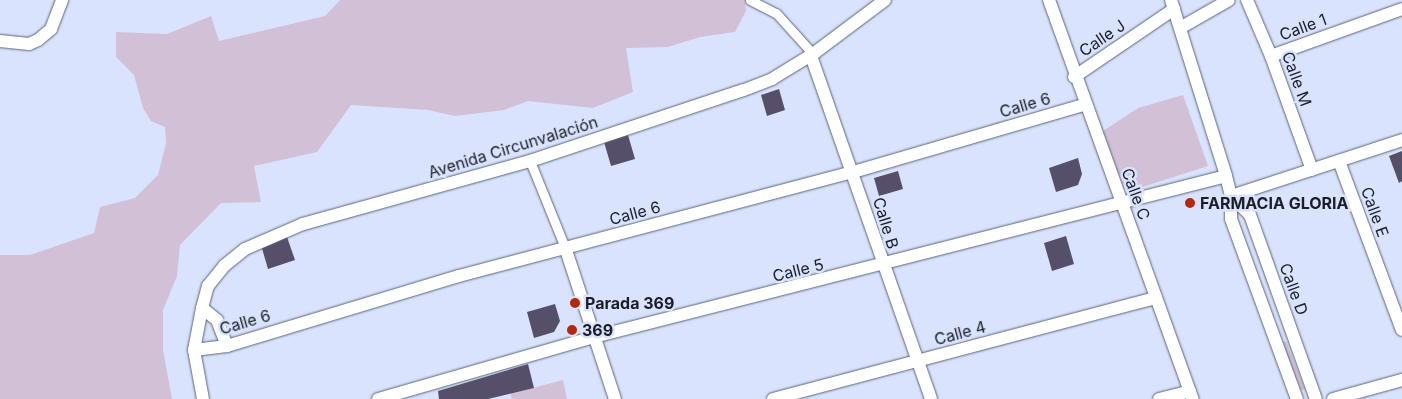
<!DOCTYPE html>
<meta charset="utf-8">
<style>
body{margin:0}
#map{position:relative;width:1402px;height:399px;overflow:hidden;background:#d9e3fd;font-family:Inter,sans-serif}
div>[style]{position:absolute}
.green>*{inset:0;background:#d2c0d7}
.building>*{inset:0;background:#554f69}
.roads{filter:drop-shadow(0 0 1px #5c647a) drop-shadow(0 0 1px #5c647a)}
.pedestrian>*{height:9px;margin:-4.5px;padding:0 4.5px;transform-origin:4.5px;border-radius:4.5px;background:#fff}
.minor>*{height:12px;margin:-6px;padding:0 6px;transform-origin:6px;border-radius:6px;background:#fff}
.dots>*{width:14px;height:14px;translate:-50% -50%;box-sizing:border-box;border:2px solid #d9e3fd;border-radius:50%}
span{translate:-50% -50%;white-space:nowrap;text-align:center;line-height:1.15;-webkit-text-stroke:5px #d9e3fd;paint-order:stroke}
.street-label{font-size:16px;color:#1b1e27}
.poi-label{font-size:16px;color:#1b1e27;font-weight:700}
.left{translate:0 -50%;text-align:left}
</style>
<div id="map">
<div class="green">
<div style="clip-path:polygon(340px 0,745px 0,746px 11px,735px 32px,700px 37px,668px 47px,626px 48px,633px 92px,593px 108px,528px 101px,504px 110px,455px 116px,428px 110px,351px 105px,317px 152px,254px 166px,261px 202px,221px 203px,180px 245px,177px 276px,163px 310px,163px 350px,172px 399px,0 399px,0 255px,30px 255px,94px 233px,100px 207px,135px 198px,158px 175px,166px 143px,165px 127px,151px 121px,143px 108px,134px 75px,116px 57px,116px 32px,167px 34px,211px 16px,219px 41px,325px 16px)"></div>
<div style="clip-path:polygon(1183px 95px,1208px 166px,1133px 190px,1124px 188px,1103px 131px,1138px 108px)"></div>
<div style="clip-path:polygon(1286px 341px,1305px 389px,1301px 390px,1282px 343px)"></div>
<div style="clip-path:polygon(563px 380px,567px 399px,512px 399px,510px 394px)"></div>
</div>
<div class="building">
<div style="clip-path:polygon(779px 89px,785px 110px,767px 116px,761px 95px)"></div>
<div style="clip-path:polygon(628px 135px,635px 159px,611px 166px,604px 142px)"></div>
<div style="clip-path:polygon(1402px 151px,1402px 181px,1399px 183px,1389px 156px)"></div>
<div style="clip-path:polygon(1078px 158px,1082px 174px,1078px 185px,1056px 192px,1049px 168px)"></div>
<div style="clip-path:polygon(898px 171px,903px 189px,879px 196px,874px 178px)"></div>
<div style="clip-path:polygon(1066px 236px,1074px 264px,1052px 271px,1044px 243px)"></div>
<div style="clip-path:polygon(287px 237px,295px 260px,268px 269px,261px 245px)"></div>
<div style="clip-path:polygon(555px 304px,560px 321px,554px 332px,534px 338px,527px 312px)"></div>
<div style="clip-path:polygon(528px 364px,534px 388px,488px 399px,439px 399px,438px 391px)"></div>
</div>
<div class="roads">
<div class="pedestrian">
<div style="left:750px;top:0;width:29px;rotate:27deg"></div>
<div style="left:776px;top:13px;width:55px;rotate:47.9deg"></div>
<div style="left:530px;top:161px;width:96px;rotate:68deg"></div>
</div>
<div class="minor">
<div style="left:1049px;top:0;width:424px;rotate:70.2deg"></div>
<div style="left:1171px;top:0;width:184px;rotate:72.6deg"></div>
<div style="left:1226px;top:176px;width:21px;rotate:76deg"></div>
<div style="left:1231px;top:196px;width:23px;rotate:90deg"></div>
<div style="left:1231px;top:219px;width:192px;rotate:69.9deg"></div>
<div style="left:1247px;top:0;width:61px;rotate:66.8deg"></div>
<div style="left:1271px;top:56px;width:121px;rotate:70.2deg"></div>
<div style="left:1180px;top:28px;width:56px;rotate:-29.7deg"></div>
<div style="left:0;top:41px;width:29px;rotate:6deg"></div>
<div style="left:29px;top:44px;width:10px;rotate:-24deg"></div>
<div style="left:38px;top:40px;width:17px;rotate:-40deg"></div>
<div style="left:51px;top:29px;width:31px;rotate:-69deg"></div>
<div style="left:811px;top:56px;width:363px;rotate:70.7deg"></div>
<div style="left:1271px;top:56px;width:139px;rotate:-19.7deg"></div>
<div style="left:1074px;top:77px;width:121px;rotate:-34.2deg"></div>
<div style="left:1339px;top:161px;width:180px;rotate:69.6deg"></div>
<div style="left:1231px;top:196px;width:27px;rotate:45deg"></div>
<div style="left:1250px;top:215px;width:195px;rotate:70.3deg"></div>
<div style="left:1231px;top:196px;width:180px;rotate:-18.1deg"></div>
<div style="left:566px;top:250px;width:157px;rotate:71.8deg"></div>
<div style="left:202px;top:308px;width:19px;rotate:39deg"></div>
<div style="left:217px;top:320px;width:28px;rotate:69deg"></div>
<div style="left:194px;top:350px;width:33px;rotate:-7deg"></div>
<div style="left:227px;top:346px;width:242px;rotate:-16.8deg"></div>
<div style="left:459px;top:276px;width:407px;rotate:-14.8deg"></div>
<div style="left:853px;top:172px;width:241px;rotate:-16.2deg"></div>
<div style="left:203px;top:399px;width:50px;rotate:-100.4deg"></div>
<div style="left:194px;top:350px;width:43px;rotate:-79.2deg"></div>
<div style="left:202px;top:308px;width:23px;rotate:-75deg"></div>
<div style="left:208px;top:286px;width:26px;rotate:-51deg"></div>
<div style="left:224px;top:266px;width:27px;rotate:-39deg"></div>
<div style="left:245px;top:249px;width:63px;rotate:-23.3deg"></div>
<div style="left:303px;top:224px;width:236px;rotate:-15.5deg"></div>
<div style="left:530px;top:161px;width:225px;rotate:-18.4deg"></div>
<div style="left:744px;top:90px;width:30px;rotate:-21deg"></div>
<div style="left:772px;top:79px;width:48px;rotate:-31.4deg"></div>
<div style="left:813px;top:54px;width:90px;rotate:-36.9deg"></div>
<div style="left:378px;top:399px;width:225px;rotate:-16deg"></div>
<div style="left:594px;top:337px;width:652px;rotate:-14.29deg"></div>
<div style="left:773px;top:399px;width:396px;rotate:-14.8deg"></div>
<div style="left:1159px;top:399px;width:32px;rotate:-14deg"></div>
<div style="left:1333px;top:399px;width:72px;rotate:-15.4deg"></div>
</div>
</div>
<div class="dots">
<div style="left:1190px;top:203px;background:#b4280c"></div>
<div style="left:575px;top:303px;background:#b4280c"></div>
<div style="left:572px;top:330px;background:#b4280c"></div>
</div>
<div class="street-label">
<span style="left:1303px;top:27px;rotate:-20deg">Calle 1</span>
<span style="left:1102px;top:38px;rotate:-34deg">Calle J</span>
<span style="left:1297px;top:79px;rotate:70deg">Calle M</span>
<span style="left:1025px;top:105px;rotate:-16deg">Calle 6</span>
<span style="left:513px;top:147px;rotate:-17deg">Avenida Circunvalación</span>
<span style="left:1136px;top:194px;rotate:70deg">Calle C</span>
<span style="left:1375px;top:212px;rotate:70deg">Calle E</span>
<span style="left:635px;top:213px;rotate:-15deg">Calle 6</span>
<span style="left:886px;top:223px;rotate:73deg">Calle B</span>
<span style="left:798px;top:270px;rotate:-14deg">Calle 5</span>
<span style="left:1294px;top:289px;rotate:70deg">Calle D</span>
<span style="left:245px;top:322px;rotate:-16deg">Calle 6</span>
<span style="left:960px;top:333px;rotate:-15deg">Calle 4</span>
</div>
<div class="poi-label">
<span class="left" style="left:1200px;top:203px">FARMACIA GLORIA</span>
<span class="left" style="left:585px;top:303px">Parada 369</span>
<span class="left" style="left:582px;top:330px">369</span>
</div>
</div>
